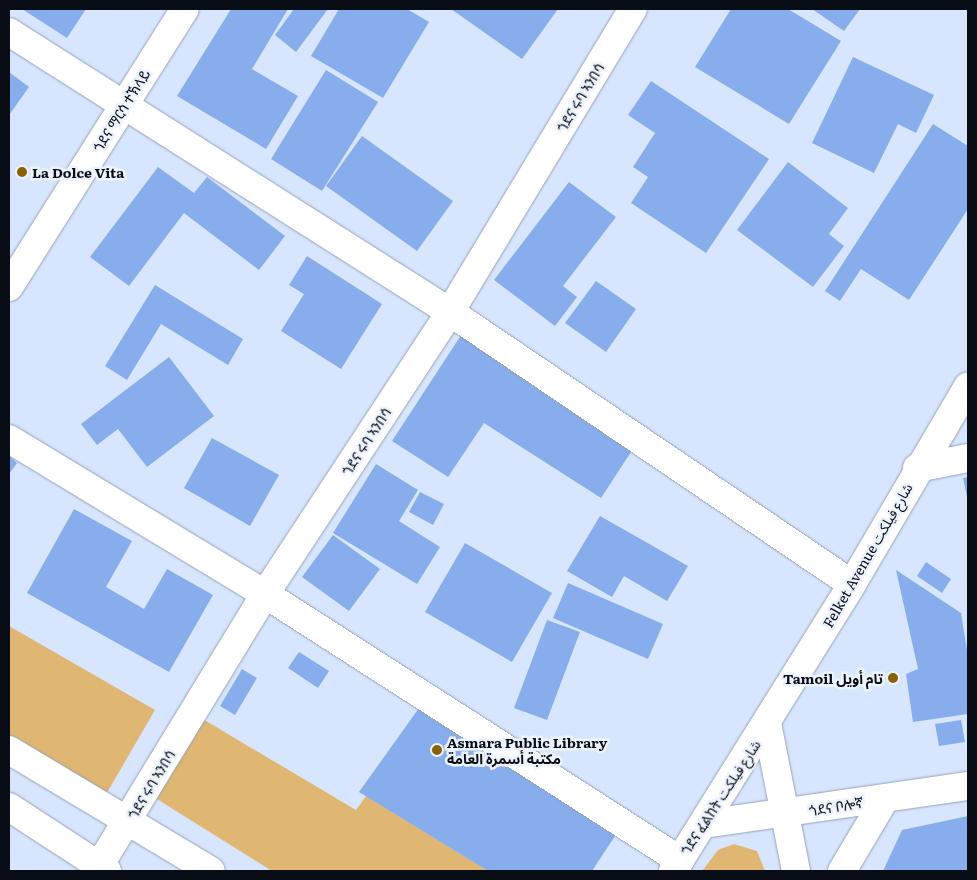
<!DOCTYPE html>
<meta charset="utf-8">
<style>
body{margin:0}
#map{position:relative;width:977px;height:880px;overflow:hidden;background:#d7e6fe;font-family:Literata,"Noto Sans Arabic","Noto Sans Ethiopic",serif}
div>[style]{position:absolute}
.green>*{inset:0;background:#dfb772}
.building>*{inset:0;background:#87aded}
.roads{filter:drop-shadow(0 0 1px #95a2b9) drop-shadow(0 0 1px #95a2b9)}
.minor>*{height:28px;margin:-14px;padding:0 14px;transform-origin:14px;border-radius:14px;background:#fff}
.tertiary>*{height:28px;margin:-14px;padding:0 14px;transform-origin:14px;border-radius:14px;background:#fff}
.secondary>*{height:28px;margin:-14px;padding:0 14px;transform-origin:14px;border-radius:14px;background:#fff}
.dots>*{width:14px;height:14px;translate:-50% -50%;box-sizing:border-box;border:2px solid #edf3fc;border-radius:50%}
span{translate:-50% -50%;white-space:nowrap;text-align:center;line-height:1.15;-webkit-text-stroke:5px #edf3fc;paint-order:stroke}
.street-label{font-size:14px;color:#090e16}
.poi-label{font-size:14px;color:#090e16;font-weight:700}
.left{translate:0 -50%;text-align:left}
.right{translate:-100% -50%;text-align:right}
.frame{position:absolute;inset:0;border:10px solid #090e16;pointer-events:none}
</style>
<div id="map">
<div class="green">
<div style="clip-path:polygon(9px 626px,155px 710px,104px 798px,9px 743px)"></div>
<div style="clip-path:polygon(201px 718px,356px 810px,366px 796px,488px 871px,272px 871px,152px 796px)"></div>
<div style="clip-path:polygon(734px 844px,757px 851px,765px 871px,702px 871px,718px 850px)"></div>
</div>
<div class="building">
<div style="clip-path:polygon(22px 9px,86px 9px,67px 38px)"></div>
<div style="clip-path:polygon(231px 9px,288px 9px,252px 69px,298px 96px,266px 149px,177px 96px)"></div>
<div style="clip-path:polygon(294px 9px,328px 9px,296px 52px,275px 35px)"></div>
<div style="clip-path:polygon(339px 9px,407px 9px,429px 22px,383px 98px,311px 56px)"></div>
<div style="clip-path:polygon(451px 9px,558px 9px,522px 59px)"></div>
<div style="clip-path:polygon(731px 9px,788px 9px,841px 41px,789px 124px,695px 67px)"></div>
<div style="clip-path:polygon(812px 9px,860px 9px,844px 31px)"></div>
<div style="clip-path:polygon(853px 57px,934px 95px,916px 133px,898px 124px,874px 173px,812px 143px)"></div>
<div style="clip-path:polygon(326px 70px,378px 102px,322px 191px,271px 159px)"></div>
<div style="clip-path:polygon(9px 72px,29px 87px,9px 115px)"></div>
<div style="clip-path:polygon(651px 81px,769px 159px,706px 253px,631px 203px,648px 177px,633px 167px,655px 133px,628px 115px)"></div>
<div style="clip-path:polygon(933px 124px,968px 146px,968px 209px,909px 300px,861px 269px,840px 301px,825px 291px)"></div>
<div style="clip-path:polygon(362px 136px,453px 201px,417px 251px,326px 186px)"></div>
<div style="clip-path:polygon(788px 162px,848px 208px,829px 234px,844px 246px,813px 287px,737px 230px)"></div>
<div style="clip-path:polygon(158px 167px,194px 193px,207px 177px,285px 236px,259px 270px,184px 213px,129px 286px,90px 257px)"></div>
<div style="clip-path:polygon(569px 182px,616px 217px,563px 286px,577px 297px,555px 326px,494px 280px)"></div>
<div style="clip-path:polygon(307px 256px,382px 304px,341px 369px,281px 331px,304px 294px,289px 285px)"></div>
<div style="clip-path:polygon(596px 281px,636px 309px,606px 352px,565px 323px)"></div>
<div style="clip-path:polygon(155px 285px,243px 339px,228px 365px,161px 324px,127px 380px,105px 366px)"></div>
<div style="clip-path:polygon(469px 323px,644px 432px,601px 498px,484px 423px,448px 477px,392px 441px)"></div>
<div style="clip-path:polygon(169px 357px,214px 416px,147px 467px,118px 429px,97px 445px,81px 424px)"></div>
<div style="clip-path:polygon(212px 438px,279px 475px,250px 526px,184px 488px)"></div>
<div style="clip-path:polygon(9px 456px,17px 463px,9px 474px)"></div>
<div style="clip-path:polygon(376px 464px,418px 490px,399px 521px,440px 547px,417px 584px,333px 533px)"></div>
<div style="clip-path:polygon(968px 477px,968px 497px,967px 497px,963px 478px)"></div>
<div style="clip-path:polygon(420px 492px,444px 504px,433px 525px,409px 512px)"></div>
<div style="clip-path:polygon(74px 509px,132px 541px,106px 587px,144px 609px,167px 569px,213px 595px,169px 672px,27px 593px)"></div>
<div style="clip-path:polygon(600px 516px,688px 566px,667px 601px,624px 576px,612px 597px,567px 571px)"></div>
<div style="clip-path:polygon(333px 535px,380px 569px,349px 611px,302px 577px)"></div>
<div style="clip-path:polygon(465px 543px,552px 593px,512px 662px,425px 612px)"></div>
<div style="clip-path:polygon(926px 562px,951px 579px,942px 593px,917px 576px)"></div>
<div style="clip-path:polygon(896px 570px,961px 613px,968px 656px,968px 714px,913px 722px,906px 674px,918px 669px)"></div>
<div style="clip-path:polygon(568px 583px,663px 624px,648px 659px,553px 618px)"></div>
<div style="clip-path:polygon(547px 620px,580px 632px,547px 720px,514px 708px)"></div>
<div style="clip-path:polygon(299px 652px,329px 671px,318px 688px,288px 668px)"></div>
<div style="clip-path:polygon(242px 669px,257px 678px,235px 715px,220px 706px)"></div>
<div style="clip-path:polygon(419px 708px,617px 833px,592px 871px,488px 871px,359px 792px)"></div>
<div style="clip-path:polygon(961px 720px,965px 742px,939px 746px,935px 724px)"></div>
<div style="clip-path:polygon(968px 816px,968px 871px,883px 871px,902px 830px)"></div>
</div>
<div class="roads">
<div class="minor">
<div style="left:9px;top:32px;width:522px;rotate:32.41deg"></div>
<div style="left:450px;top:312px;width:485px;rotate:34.1deg"></div>
<div style="left:9px;top:439px;width:299px;rotate:31.2deg"></div>
<div style="left:265px;top:594px;width:493px;rotate:32.7deg"></div>
<div style="left:917px;top:468px;width:52px;rotate:-11.1deg"></div>
<div style="left:767px;top:723px;width:151px;rotate:78.9deg"></div>
<div style="left:9px;top:750px;width:235px;rotate:30.9deg"></div>
<div style="left:9px;top:807px;width:117px;rotate:33.1deg"></div>
<div style="left:96px;top:871px;width:324px;rotate:-58.6deg"></div>
<div style="left:265px;top:594px;width:337px;rotate:-56.7deg"></div>
<div style="left:450px;top:312px;width:354px;rotate:-58.9deg"></div>
</div>
<div class="tertiary">
<div style="left:704px;top:824px;width:267px;rotate:-8.2deg"></div>
<div style="left:673px;top:871px;width:338px;rotate:-58deg"></div>
<div style="left:852px;top:584px;width:229px;rotate:-59.6deg"></div>
<div style="left:842px;top:871px;width:84px;rotate:-59.2deg"></div>
</div>
<div class="secondary">
<div style="left:9px;top:287px;width:329px;rotate:-57.7deg"></div>
</div>
</div>
<div class="dots">
<div style="left:22px;top:172px;background:#896100"></div>
<div style="left:893px;top:678px;background:#896100"></div>
<div style="left:437px;top:750px;background:#896100"></div>
</div>
<div class="street-label">
<span style="left:580px;top:97px;rotate:-59deg">ጎደና ሩባ ኣንበሳ</span>
<span style="left:121px;top:110px;rotate:-58deg">ጎደና ማርሳ ተኽላይ</span>
<span style="left:366px;top:441px;rotate:-57deg">ጎደና ሩባ ኣንበሳ</span>
<span style="left:867px;top:555px;rotate:-60deg">Felket Avenue شارع فيلكت</span>
<span style="left:151px;top:784px;rotate:-59deg">ጎደና ሩባ ኣንበሳ</span>
<span style="left:720px;top:797px;rotate:-57deg">ጎደና ፈልከት شارع فيلكت</span>
<span style="left:836px;top:806px;rotate:-9deg">ጎደና ቦሎኛ</span>
</div>
<div class="poi-label">
<span class="left" style="left:32px;top:172px">La Dolce Vita</span>
<span class="right" style="left:883px;top:678px">Tamoil تام أويل</span>
<span class="left" style="left:447px;top:750px">Asmara Public Library<br>مكتبة أسمرة العامة</span>
</div>
<div class="frame"></div>
</div>
